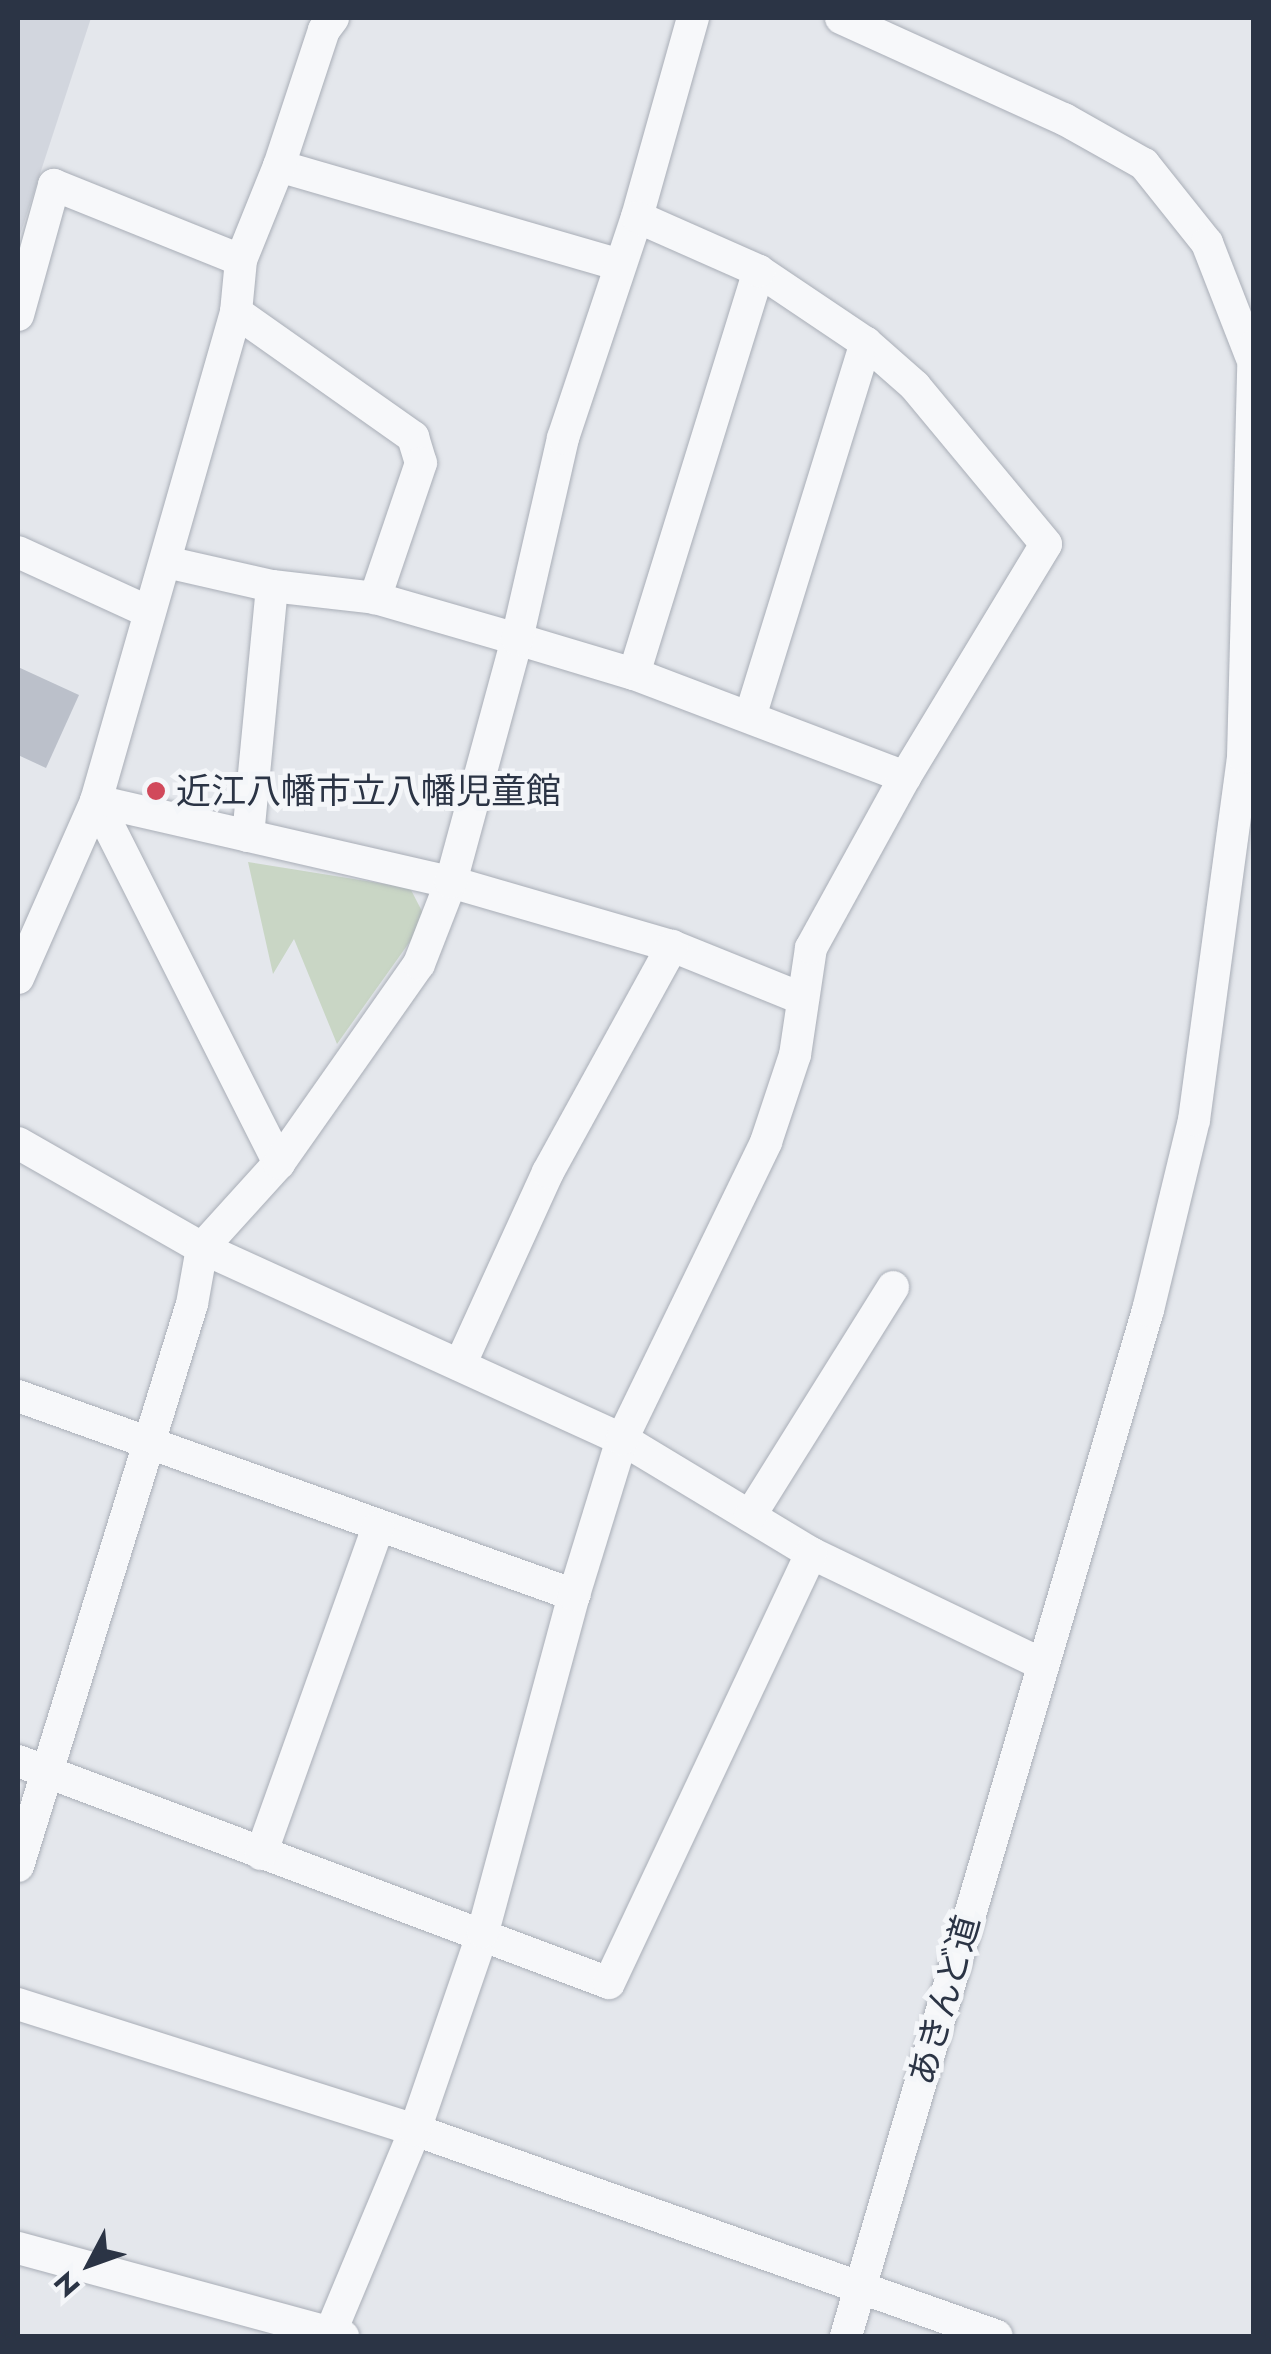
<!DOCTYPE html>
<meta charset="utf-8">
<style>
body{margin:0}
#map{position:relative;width:1271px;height:2354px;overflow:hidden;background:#e4e7ec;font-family:Jost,"Noto Sans JP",sans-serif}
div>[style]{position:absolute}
.built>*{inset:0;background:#d2d6de}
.green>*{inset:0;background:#c9d6c5}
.building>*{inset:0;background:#bbc0ca}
.roads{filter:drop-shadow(0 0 2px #a9aeb7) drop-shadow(0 0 2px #a9aeb7)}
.minor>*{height:32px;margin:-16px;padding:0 16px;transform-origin:16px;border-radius:16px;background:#f7f8fa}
.dots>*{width:28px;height:28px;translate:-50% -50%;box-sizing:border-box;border:5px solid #f4f6f9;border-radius:50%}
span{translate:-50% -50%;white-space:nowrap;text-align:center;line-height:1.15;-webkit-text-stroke:10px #f4f6f9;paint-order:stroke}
.poi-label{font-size:35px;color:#2b3445}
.left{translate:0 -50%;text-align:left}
.street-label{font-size:35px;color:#2b3445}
.frame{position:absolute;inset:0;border:20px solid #2b3445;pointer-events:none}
.north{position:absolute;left:40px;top:2214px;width:100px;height:100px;-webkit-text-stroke:8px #f4f6f9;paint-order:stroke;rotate:229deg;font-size:28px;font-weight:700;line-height:40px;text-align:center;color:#2b3445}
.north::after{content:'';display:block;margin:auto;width:35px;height:45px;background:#2b3445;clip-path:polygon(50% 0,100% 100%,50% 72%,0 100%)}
</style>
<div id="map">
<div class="built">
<div style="clip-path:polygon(18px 18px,91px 18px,18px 241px)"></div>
</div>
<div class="green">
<div style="clip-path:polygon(248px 862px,410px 888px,426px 919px,337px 1044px,294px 939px,273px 974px)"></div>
</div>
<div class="building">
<div style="clip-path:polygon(18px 667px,79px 695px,46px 768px,18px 755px)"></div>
</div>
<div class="roads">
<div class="minor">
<div style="left:841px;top:18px;width:245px;rotate:24.4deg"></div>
<div style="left:1064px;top:119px;width:92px;rotate:29.4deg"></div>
<div style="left:1144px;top:164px;width:101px;rotate:51.4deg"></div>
<div style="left:1207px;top:243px;width:121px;rotate:68.7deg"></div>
<div style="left:279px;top:166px;width:354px;rotate:16.2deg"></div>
<div style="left:236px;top:312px;width:217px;rotate:35.2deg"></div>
<div style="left:413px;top:437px;width:27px;rotate:73deg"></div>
<div style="left:421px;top:463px;width:143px;rotate:108.8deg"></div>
<div style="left:18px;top:315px;width:135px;rotate:-74.5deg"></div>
<div style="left:54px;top:185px;width:201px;rotate:21.9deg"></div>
<div style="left:18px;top:552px;width:144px;rotate:24.6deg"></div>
<div style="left:166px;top:562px;width:109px;rotate:12.8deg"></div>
<div style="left:272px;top:586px;width:104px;rotate:6.6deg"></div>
<div style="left:375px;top:598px;width:148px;rotate:16.1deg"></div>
<div style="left:517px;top:639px;width:122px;rotate:16.7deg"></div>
<div style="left:634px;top:674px;width:290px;rotate:20.8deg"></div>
<div style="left:634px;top:674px;width:422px;rotate:-72.8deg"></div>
<div style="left:750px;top:717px;width:392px;rotate:-72.8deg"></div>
<div style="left:96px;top:801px;width:364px;rotate:12.9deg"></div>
<div style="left:451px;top:882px;width:230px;rotate:16.2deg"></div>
<div style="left:672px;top:946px;width:141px;rotate:22deg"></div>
<div style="left:96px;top:801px;width:406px;rotate:63.2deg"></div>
<div style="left:248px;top:836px;width:251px;rotate:-84.5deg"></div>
<div style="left:18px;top:978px;width:193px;rotate:-66.2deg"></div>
<div style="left:96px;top:801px;width:509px;rotate:-74.02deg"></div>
<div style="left:236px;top:312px;width:52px;rotate:-84.5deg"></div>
<div style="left:241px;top:260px;width:101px;rotate:-68deg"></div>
<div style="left:279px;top:166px;width:143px;rotate:-71.7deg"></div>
<div style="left:324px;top:30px;width:15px;rotate:-53deg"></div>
<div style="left:18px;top:1143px;width:212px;rotate:29.7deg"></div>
<div style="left:202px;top:1248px;width:461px;rotate:24.5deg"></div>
<div style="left:622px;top:1439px;width:221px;rotate:31.1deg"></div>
<div style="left:811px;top:1553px;width:256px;rotate:25.7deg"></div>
<div style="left:460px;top:1365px;width:212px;rotate:-65.5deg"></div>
<div style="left:548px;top:1172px;width:258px;rotate:-61.2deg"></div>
<div style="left:18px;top:1396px;width:591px;rotate:19.69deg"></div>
<div style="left:750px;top:1516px;width:270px;rotate:-58deg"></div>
<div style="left:18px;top:1761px;width:631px;rotate:20.59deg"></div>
<div style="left:609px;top:1983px;width:475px;rotate:-64.8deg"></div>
<div style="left:261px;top:1854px;width:347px;rotate:-70.3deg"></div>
<div style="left:18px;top:1866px;width:588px;rotate:-72.8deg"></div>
<div style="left:192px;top:1304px;width:57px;rotate:-79.9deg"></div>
<div style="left:202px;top:1248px;width:115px;rotate:-47.8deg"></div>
<div style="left:279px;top:1163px;width:243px;rotate:-54.9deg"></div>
<div style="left:419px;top:964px;width:88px;rotate:-68.7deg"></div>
<div style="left:451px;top:882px;width:252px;rotate:-74.8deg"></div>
<div style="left:517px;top:639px;width:206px;rotate:-77.1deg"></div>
<div style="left:563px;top:438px;width:233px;rotate:-71.5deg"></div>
<div style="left:637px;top:217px;width:207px;rotate:-74.3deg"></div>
<div style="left:18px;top:2004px;width:417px;rotate:17.6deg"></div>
<div style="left:415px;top:2130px;width:617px;rotate:19.49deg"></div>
<div style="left:18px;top:2248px;width:337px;rotate:15.2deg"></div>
<div style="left:329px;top:2336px;width:223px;rotate:-67.3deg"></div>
<div style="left:415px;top:2130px;width:209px;rotate:-71deg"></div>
<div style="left:483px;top:1932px;width:349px;rotate:-74.9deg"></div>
<div style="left:574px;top:1595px;width:163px;rotate:-72.9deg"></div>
<div style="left:622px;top:1439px;width:330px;rotate:-64.1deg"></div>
<div style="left:766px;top:1142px;width:92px;rotate:-71.6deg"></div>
<div style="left:795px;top:1055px;width:108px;rotate:-81.5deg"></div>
<div style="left:811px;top:948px;width:195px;rotate:-61.2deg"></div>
<div style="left:905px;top:777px;width:272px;rotate:-58.8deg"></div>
<div style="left:1046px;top:544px;width:205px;rotate:-129.7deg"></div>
<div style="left:915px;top:386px;width:65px;rotate:-138.7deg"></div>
<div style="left:866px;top:343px;width:129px;rotate:-146.1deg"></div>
<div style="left:759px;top:271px;width:133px;rotate:-156.1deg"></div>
<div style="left:846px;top:2336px;width:1070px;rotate:-73.6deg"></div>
<div style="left:1148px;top:1310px;width:195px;rotate:-76.4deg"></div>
<div style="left:1194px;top:1120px;width:366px;rotate:-82.3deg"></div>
<div style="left:1243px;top:757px;width:411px;rotate:-88.5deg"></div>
</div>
</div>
<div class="dots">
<div style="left:156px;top:791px;background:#d1495b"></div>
</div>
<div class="poi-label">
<span class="left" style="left:176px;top:791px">近江八幡市立八幡児童館</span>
</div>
<div class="street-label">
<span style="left:944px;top:2000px;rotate:-74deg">あきんど道</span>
</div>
<div class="frame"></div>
<div class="north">N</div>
</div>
